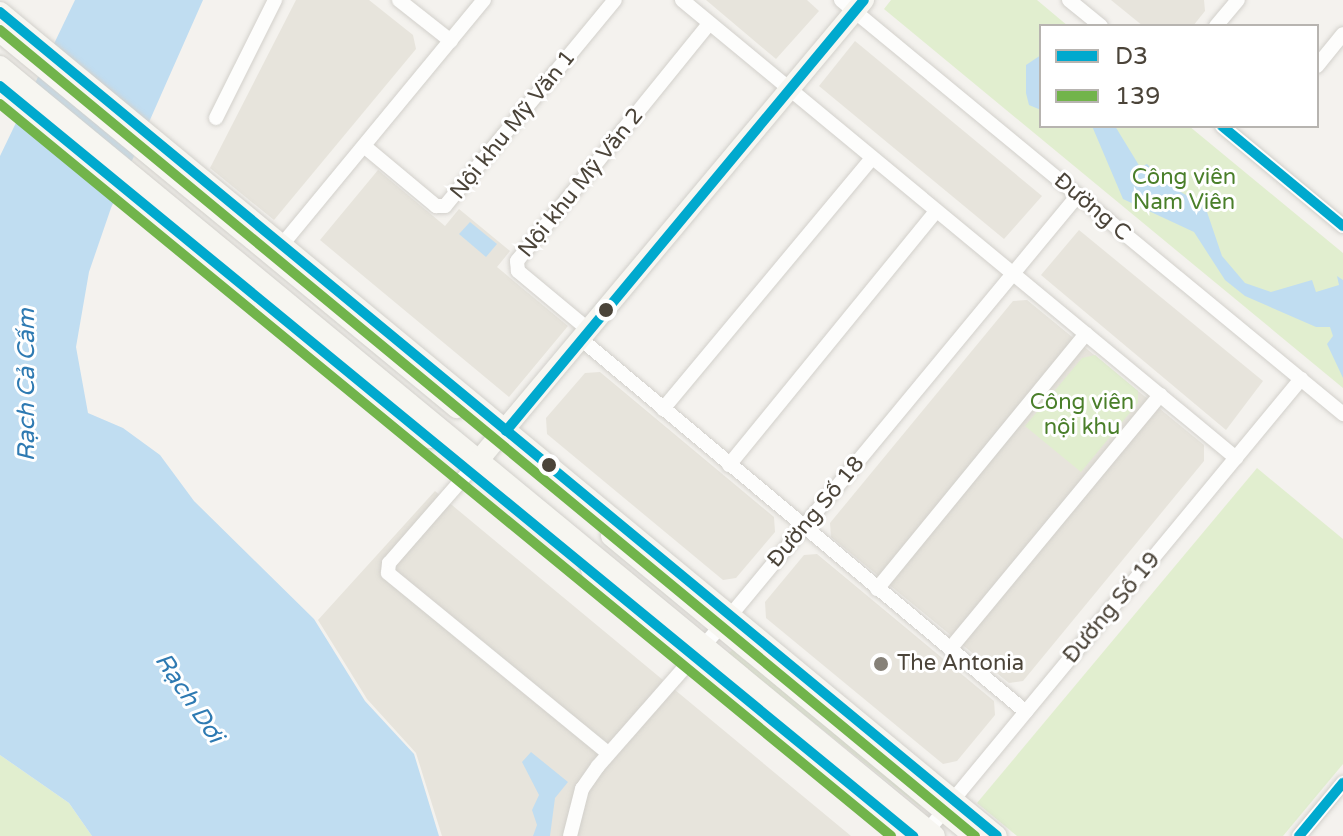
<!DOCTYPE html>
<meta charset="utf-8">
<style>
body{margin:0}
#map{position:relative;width:1343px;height:836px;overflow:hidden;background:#f4f2ee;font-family:"Varela Round",sans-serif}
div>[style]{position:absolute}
.residential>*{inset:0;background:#e7e4dc}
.green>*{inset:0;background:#e1eecf}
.water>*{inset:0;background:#c0ddf1}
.roads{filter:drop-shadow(0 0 2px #d2d0cb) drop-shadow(0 0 2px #d2d0cb)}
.street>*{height:14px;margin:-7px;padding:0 7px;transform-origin:7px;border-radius:7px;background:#fdfdfc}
.secondary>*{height:20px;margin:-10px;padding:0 10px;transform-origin:10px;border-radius:10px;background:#f7f6f1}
.bus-1>*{height:10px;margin:-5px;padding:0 5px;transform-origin:5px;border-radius:5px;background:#00a9ce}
.bus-2>*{height:10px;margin:-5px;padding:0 5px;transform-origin:5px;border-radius:5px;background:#72b44b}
.dots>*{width:22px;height:22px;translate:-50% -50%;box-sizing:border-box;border:4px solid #fff;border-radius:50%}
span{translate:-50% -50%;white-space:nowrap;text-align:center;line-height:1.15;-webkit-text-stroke:6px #fff;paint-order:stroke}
.street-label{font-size:22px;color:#4b4439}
.park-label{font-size:22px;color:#4a7f2a}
.poi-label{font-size:22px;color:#4b4439}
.left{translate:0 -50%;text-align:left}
.water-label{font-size:24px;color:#2e7ab2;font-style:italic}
.legend{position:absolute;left:1039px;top:24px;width:280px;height:104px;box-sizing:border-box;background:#fff;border:2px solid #b7b4b0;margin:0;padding:10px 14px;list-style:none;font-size:24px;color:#4b4439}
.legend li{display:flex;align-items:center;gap:16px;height:40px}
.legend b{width:40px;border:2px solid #b7b4b0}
</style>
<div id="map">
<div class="residential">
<div style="clip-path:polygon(296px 0,369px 0,413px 35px,416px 49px,274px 220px,210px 168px)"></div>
<div style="clip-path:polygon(706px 0,807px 0,819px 11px,776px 59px)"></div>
<div style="clip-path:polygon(1111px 0,1204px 0,1205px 11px,1193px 26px,1143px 26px)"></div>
<div style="clip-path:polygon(855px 41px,1042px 196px,1004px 239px,819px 86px)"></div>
<div style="clip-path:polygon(378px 170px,445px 226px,459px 209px,510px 251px,497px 267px,568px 326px,509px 397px,320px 240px)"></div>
<div style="clip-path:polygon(1079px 230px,1263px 381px,1226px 430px,1041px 275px)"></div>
<div style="clip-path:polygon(1027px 300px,1204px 445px,1204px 461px,1023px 681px,1009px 683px,831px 537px,830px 523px,1013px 301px)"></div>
<div style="clip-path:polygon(600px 372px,774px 517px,775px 532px,736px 578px,723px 580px,547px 434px,546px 418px,585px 373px)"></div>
<div style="clip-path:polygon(435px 491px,851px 836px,442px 836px,416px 753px,367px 699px,318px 620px)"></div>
<div style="clip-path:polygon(817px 554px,994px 701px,995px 715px,957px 761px,943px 764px,766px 618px,765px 602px,804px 555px)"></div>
</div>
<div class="green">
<div style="clip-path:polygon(891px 0,1037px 0,1068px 26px,1041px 26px,1041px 126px,1189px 126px,1343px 253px,1343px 388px,884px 9px)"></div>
<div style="clip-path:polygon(1095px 355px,1138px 391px,1138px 403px,1081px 472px,1025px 426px,1082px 358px)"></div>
<div style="clip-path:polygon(1257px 468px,1343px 539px,1343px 764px,1283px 836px,1017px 836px,977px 803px)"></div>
<div style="clip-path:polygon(733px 649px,921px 804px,920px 807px,728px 654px)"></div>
<div style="clip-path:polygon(0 755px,69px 803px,92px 836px,0 836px)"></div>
</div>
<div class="water">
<div style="clip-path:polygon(75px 0,203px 0,111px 208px,89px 272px,76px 347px,88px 413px,123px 428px,160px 455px,194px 501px,314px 619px,365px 701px,414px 754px,439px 836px,92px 836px,69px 803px,0 755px,0 156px)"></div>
<div style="clip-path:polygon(1041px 55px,1041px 110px,1029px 105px,1026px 93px,1026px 65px)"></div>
<div style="clip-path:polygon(1092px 126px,1115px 126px,1140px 167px,1147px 164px,1167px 184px,1205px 206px,1222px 256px,1245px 283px,1271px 292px,1312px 280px,1316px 292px,1339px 285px,1337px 276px,1343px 280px,1343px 378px,1327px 344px,1333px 336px,1330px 327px,1316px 327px,1245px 296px,1225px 280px,1194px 232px,1123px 199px)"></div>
<div style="clip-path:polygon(470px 222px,497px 244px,486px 257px,459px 234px)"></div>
<div style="clip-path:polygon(531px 752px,568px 782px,555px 798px,550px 836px,533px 836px,537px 825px,532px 810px,539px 795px,522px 762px)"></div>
</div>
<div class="roads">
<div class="street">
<div style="left:399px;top:0;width:66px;rotate:38.3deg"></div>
<div style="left:682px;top:0;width:719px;rotate:39.58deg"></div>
<div style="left:841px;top:0;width:651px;rotate:39.51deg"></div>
<div style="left:1069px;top:0;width:41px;rotate:39.1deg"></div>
<div style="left:1216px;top:26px;width:34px;rotate:-50deg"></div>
<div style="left:1317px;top:66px;width:41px;rotate:-50.9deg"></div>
<div style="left:216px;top:118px;width:132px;rotate:-63.4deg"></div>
<div style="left:1222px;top:126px;width:157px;rotate:39.6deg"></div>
<div style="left:364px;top:146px;width:94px;rotate:39.8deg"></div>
<div style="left:436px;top:206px;width:9px"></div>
<div style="left:445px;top:206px;width:267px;rotate:-50.5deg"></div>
<div style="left:276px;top:252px;width:327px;rotate:-50.5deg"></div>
<div style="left:590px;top:331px;width:94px;rotate:-140.2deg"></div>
<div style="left:518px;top:271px;width:10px;rotate:-96deg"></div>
<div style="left:517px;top:261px;width:306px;rotate:-51deg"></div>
<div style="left:582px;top:340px;width:579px;rotate:39.96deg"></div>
<div style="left:663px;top:409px;width:327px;rotate:-50.2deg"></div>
<div style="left:479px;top:460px;width:137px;rotate:131.1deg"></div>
<div style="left:389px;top:563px;width:10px;rotate:96deg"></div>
<div style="left:388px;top:573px;width:284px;rotate:39.3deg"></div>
<div style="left:729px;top:465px;width:328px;rotate:-50.8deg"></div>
<div style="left:877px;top:589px;width:330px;rotate:-50.7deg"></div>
<div style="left:950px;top:649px;width:330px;rotate:-50.4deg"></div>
<div style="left:924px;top:835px;width:592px;rotate:-50.42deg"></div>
<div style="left:570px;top:836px;width:49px;rotate:-75.7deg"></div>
<div style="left:582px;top:789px;width:28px;rotate:-55deg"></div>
<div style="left:598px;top:766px;width:200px;rotate:-48.7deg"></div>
<div style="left:730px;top:616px;width:546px;rotate:-50.42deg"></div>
<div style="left:1299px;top:836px;width:69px;rotate:-50.3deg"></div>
</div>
<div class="secondary">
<div style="left:0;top:12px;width:1293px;rotate:39.57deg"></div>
<div style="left:0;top:32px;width:592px;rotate:39.45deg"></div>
<div style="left:0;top:66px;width:1211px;rotate:39.47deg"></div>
<div style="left:0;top:86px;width:556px;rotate:39.3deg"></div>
<div style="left:479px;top:460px;width:600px;rotate:-50.07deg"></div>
<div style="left:611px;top:536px;width:471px;rotate:39.6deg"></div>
<div style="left:591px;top:570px;width:418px;rotate:39.6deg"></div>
</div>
</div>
<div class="bus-1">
<div style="left:0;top:12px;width:1293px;rotate:39.57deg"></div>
<div style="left:0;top:86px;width:1182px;rotate:39.4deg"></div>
<div style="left:1222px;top:126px;width:157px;rotate:39.6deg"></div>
<div style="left:506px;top:431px;width:560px;rotate:-50.29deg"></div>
<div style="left:1299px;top:836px;width:69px;rotate:-50.3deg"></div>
</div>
<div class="bus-2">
<div style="left:0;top:30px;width:1265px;rotate:39.58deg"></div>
<div style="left:0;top:104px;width:1153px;rotate:39.4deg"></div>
</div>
<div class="dots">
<div style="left:606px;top:310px;background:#4b4439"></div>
<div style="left:549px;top:465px;background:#4b4439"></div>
<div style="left:881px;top:664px;background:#868178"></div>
</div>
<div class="street-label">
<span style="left:513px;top:125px;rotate:-51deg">Nội khu Mỹ Văn 1</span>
<span style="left:581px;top:183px;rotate:-51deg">Nội khu Mỹ Văn 2</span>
<span style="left:1092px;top:207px;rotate:40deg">Đường C</span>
<span style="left:816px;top:512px;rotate:-50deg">Đường Số 18</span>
<span style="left:1112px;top:608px;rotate:-50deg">Đường Số 19</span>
</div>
<div class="park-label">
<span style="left:1184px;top:190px">Công viên<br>Nam Viên</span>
<span style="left:1082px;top:415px">Công viên<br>nội khu</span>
</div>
<div class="poi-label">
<span class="left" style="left:897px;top:664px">The Antonia</span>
</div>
<div class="water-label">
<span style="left:27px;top:385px;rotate:-90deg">Rạch Cả Cấm</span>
<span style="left:189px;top:698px;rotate:56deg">Rạch Dơi</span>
</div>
<ul class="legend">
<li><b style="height:10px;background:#00a9ce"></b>D3</li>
<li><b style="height:10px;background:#72b44b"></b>139</li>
</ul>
</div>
